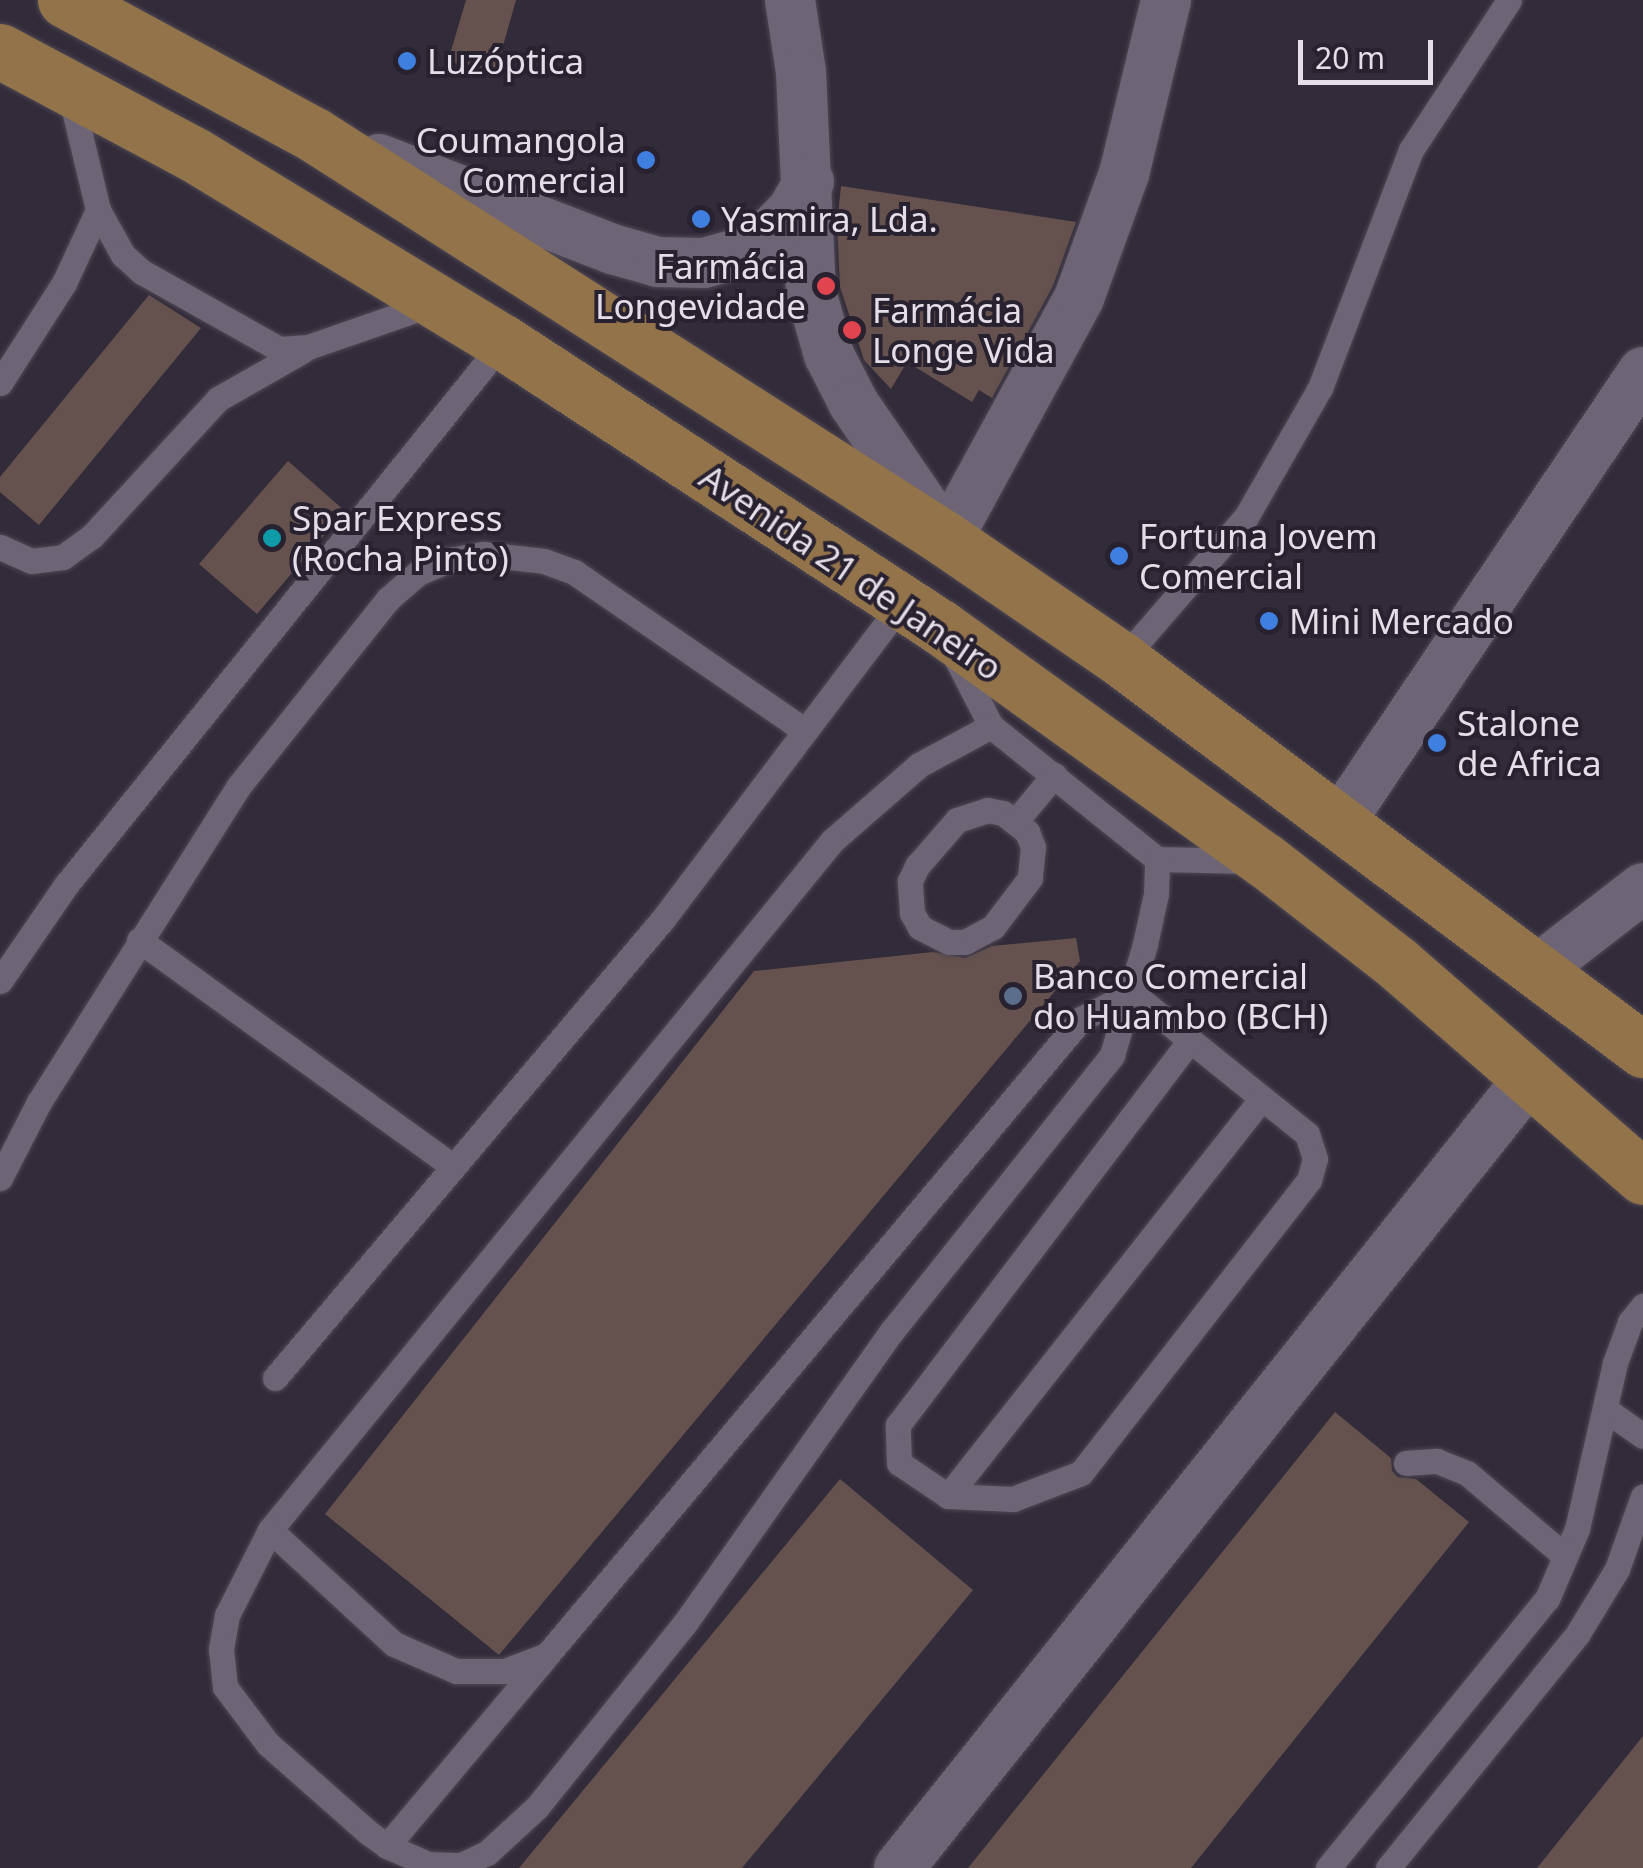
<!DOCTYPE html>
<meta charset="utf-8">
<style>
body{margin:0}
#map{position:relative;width:1643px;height:1868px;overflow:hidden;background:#322b39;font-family:"Noto Sans",sans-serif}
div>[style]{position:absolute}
.building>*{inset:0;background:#65524e}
.roads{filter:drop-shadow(0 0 2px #4e4854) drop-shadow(0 0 2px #4e4854)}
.lane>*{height:25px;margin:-12.5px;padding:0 12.5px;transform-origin:12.5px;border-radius:12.5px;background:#6d6575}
.street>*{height:50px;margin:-25px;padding:0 25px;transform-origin:25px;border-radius:25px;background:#6d6575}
.primary>*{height:55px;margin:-27.5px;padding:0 27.5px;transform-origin:27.5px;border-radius:27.5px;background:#92734a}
.dots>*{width:28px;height:28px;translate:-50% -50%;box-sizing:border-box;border:5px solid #28212f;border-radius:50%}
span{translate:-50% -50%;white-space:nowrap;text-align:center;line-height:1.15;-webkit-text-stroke:8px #28212f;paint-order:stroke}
.poi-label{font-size:35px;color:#e3dee7}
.left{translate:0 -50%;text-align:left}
.right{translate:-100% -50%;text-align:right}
.street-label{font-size:35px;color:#e3dee7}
.scale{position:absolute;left:1298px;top:40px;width:135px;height:45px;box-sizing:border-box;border:5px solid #e3dee7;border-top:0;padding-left:12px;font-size:30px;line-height:35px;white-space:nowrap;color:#e3dee7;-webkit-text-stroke:8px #28212f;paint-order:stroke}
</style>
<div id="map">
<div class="building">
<div style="clip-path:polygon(466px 0,516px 0,495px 74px,448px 61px)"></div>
<div style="clip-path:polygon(841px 186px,1076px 222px,1053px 286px,992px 398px,979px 390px,972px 402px,907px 362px,891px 389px,864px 360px,840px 287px,837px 223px)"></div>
<div style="clip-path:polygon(149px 295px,201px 328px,39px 525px,0 492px,0 477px)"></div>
<div style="clip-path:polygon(288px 461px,345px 511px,257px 614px,199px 564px)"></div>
<div style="clip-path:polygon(1076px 938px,1080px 961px,499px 1655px,325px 1514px,754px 971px,933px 952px,965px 958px,992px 946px)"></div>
<div style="clip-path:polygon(1335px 1412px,1391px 1458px,1392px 1471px,1398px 1477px,1416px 1479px,1469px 1522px,1191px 1868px,968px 1868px)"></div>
<div style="clip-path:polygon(840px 1479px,973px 1590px,742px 1868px,519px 1868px)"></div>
<div style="clip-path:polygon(1643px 1736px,1643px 1868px,1537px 1868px)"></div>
</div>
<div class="roads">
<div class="lane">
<div style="left:69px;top:89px;width:124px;rotate:76.5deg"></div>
<div style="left:98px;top:210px;width:51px;rotate:60.9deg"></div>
<div style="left:123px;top:255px;width:25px;rotate:42deg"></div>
<div style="left:142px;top:272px;width:157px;rotate:29.3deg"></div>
<div style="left:279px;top:349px;width:29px;rotate:-4deg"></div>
<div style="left:308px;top:347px;width:131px;rotate:-19.1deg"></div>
<div style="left:0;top:383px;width:119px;rotate:-57.4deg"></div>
<div style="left:64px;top:283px;width:81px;rotate:-65deg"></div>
<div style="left:0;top:547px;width:34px;rotate:24deg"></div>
<div style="left:31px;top:561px;width:32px;rotate:-7deg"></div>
<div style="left:63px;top:557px;width:36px;rotate:-36deg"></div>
<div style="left:92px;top:536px;width:186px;rotate:-47.4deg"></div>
<div style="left:218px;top:399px;width:97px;rotate:-29.7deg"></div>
<div style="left:954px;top:654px;width:81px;rotate:62.8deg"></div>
<div style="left:991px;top:726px;width:213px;rotate:38.7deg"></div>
<div style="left:1157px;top:859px;width:91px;rotate:1.3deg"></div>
<div style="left:1122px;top:660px;width:189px;rotate:-49.1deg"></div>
<div style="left:1246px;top:517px;width:149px;rotate:-60.2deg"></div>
<div style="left:1320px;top:388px;width:255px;rotate:-69.1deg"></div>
<div style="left:1411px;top:150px;width:179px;rotate:-56.8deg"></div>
<div style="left:991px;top:726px;width:82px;rotate:151.6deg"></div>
<div style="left:919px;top:765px;width:116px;rotate:138.9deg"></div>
<div style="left:832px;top:841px;width:889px;rotate:129.2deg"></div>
<div style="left:270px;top:1530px;width:95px;rotate:116.8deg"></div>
<div style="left:227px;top:1615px;width:35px;rotate:100deg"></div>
<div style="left:221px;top:1649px;width:38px;rotate:84deg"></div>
<div style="left:225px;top:1687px;width:71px;rotate:53deg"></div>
<div style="left:268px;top:1744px;width:135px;rotate:41.4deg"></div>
<div style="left:369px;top:1833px;width:22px;rotate:36deg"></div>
<div style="left:387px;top:1846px;width:45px;rotate:23.7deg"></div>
<div style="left:428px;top:1864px;width:33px;rotate:2deg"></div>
<div style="left:461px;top:1865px;width:29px;rotate:-25deg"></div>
<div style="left:487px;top:1853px;width:68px;rotate:-42.6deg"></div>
<div style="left:537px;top:1807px;width:236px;rotate:-51.2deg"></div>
<div style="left:685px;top:1623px;width:358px;rotate:-54.7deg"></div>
<div style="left:892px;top:1331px;width:353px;rotate:-51.4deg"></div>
<div style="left:1112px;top:1055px;width:116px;rotate:-73.4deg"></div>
<div style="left:1145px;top:944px;width:51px;rotate:-77.6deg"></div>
<div style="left:1156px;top:894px;width:35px;rotate:-88deg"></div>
<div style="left:987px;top:810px;width:16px;rotate:11deg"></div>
<div style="left:1003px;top:813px;width:31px;rotate:38deg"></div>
<div style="left:1027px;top:832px;width:16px;rotate:68deg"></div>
<div style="left:1033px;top:847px;width:31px;rotate:96deg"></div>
<div style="left:1030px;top:878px;width:61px;rotate:127.1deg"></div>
<div style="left:993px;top:927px;width:32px;rotate:152deg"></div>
<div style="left:965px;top:942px;width:16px;rotate:180deg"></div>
<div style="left:949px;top:942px;width:33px;rotate:-153deg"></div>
<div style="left:920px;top:927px;width:16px;rotate:-120deg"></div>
<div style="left:912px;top:913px;width:32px;rotate:-94deg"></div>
<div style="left:910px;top:881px;width:17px;rotate:-65deg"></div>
<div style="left:917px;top:866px;width:61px;rotate:-49deg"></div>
<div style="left:957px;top:820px;width:32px;rotate:-18deg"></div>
<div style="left:1016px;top:821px;width:60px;rotate:-50.4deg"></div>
<div style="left:139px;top:940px;width:388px;rotate:35.8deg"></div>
<div style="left:0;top:981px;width:116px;rotate:-55.5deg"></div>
<div style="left:66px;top:885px;width:697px;rotate:-51.17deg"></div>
<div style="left:1132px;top:993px;width:75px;rotate:39deg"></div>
<div style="left:1190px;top:1040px;width:92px;rotate:38.9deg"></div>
<div style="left:1262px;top:1098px;width:58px;rotate:38.7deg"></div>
<div style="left:1307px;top:1134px;width:26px;rotate:72deg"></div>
<div style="left:1315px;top:1159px;width:22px;rotate:106deg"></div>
<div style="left:1309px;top:1180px;width:371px;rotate:127.9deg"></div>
<div style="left:1081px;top:1473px;width:73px;rotate:159.1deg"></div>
<div style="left:1013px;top:1499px;width:65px;rotate:-177.4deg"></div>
<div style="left:948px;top:1496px;width:59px;rotate:-146deg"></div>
<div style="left:899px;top:1463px;width:38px;rotate:-92deg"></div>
<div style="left:898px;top:1425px;width:483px;rotate:-52.8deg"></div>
<div style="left:0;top:1178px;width:85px;rotate:-62.8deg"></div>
<div style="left:39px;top:1102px;width:373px;rotate:-57.7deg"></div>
<div style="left:238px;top:787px;width:241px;rotate:-51.4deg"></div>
<div style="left:388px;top:599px;width:40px;rotate:-41deg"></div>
<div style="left:418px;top:573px;width:34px;rotate:-23deg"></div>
<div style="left:449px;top:560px;width:35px;rotate:-10deg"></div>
<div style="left:483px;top:554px;width:61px;rotate:6.5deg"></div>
<div style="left:544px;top:561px;width:32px;rotate:20deg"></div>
<div style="left:574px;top:572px;width:280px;rotate:34.5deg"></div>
<div style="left:275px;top:1378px;width:601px;rotate:-49.79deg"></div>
<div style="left:663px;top:919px;width:398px;rotate:-52.9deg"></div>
<div style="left:1606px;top:1410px;width:45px;rotate:35.1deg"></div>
<div style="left:1406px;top:1463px;width:31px;rotate:-4deg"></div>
<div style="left:1437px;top:1461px;width:32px;rotate:22deg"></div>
<div style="left:1467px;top:1473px;width:128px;rotate:40.3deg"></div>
<div style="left:948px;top:1496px;width:507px;rotate:-51.73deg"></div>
<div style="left:270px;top:1530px;width:168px;rotate:42.6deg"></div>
<div style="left:394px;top:1644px;width:68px;rotate:23.5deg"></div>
<div style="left:456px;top:1671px;width:49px"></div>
<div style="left:505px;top:1671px;width:45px;rotate:-20.9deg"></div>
<div style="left:547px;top:1655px;width:830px;rotate:-49.98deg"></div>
<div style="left:1081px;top:1019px;width:57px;rotate:-27deg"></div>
<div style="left:387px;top:1846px;width:244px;rotate:-50deg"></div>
<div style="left:1328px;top:1868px;width:347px;rotate:-50.9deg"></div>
<div style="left:1547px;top:1599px;width:76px;rotate:-66.8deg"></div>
<div style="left:1577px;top:1529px;width:170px;rotate:-77.1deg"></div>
<div style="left:1615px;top:1363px;width:44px;rotate:-69.9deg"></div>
<div style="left:1630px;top:1322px;width:21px;rotate:-51deg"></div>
<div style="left:1388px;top:1868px;width:302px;rotate:-51deg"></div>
<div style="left:1578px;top:1633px;width:75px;rotate:-58.6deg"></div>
<div style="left:1617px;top:1569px;width:77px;rotate:-70.4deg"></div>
</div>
<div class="street">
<div style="left:790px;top:0;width:73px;rotate:81.3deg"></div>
<div style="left:801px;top:72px;width:220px;rotate:87.4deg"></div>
<div style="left:811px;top:292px;width:66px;rotate:74.1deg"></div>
<div style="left:829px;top:355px;width:55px;rotate:63deg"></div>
<div style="left:854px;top:404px;width:165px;rotate:55.6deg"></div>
<div style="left:947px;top:540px;width:276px;rotate:-61.4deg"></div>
<div style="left:1079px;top:298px;width:132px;rotate:-70.1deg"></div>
<div style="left:1124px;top:174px;width:179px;rotate:-76.4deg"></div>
<div style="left:379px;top:159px;width:250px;rotate:21.1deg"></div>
<div style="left:612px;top:249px;width:48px;rotate:15.8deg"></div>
<div style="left:658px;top:262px;width:46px;rotate:1.2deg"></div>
<div style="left:704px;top:263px;width:53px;rotate:-15.4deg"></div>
<div style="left:755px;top:249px;width:53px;rotate:-45.8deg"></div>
<div style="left:792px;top:211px;width:34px;rotate:-60deg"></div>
<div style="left:1338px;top:825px;width:546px;rotate:-56.05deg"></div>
<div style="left:1537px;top:970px;width:134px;rotate:-37.7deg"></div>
<div style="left:899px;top:1868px;width:1013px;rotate:-51.41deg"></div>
</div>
<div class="primary">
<div style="left:65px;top:0;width:282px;rotate:28.4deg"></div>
<div style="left:313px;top:134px;width:753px;rotate:32.63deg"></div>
<div style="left:947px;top:540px;width:212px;rotate:34.4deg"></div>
<div style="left:1122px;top:660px;width:651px;rotate:36.82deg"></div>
<div style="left:0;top:51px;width:221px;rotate:28.1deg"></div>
<div style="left:195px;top:155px;width:360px;rotate:31.3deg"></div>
<div style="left:503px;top:342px;width:522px;rotate:33.11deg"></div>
<div style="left:940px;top:627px;width:401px;rotate:35.7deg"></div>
<div style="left:1266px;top:861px;width:166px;rotate:37.9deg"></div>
<div style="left:1397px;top:963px;width:326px;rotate:41deg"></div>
</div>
</div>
<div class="dots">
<div style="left:407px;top:61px;background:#3f7fe0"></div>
<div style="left:646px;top:160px;background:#3f7fe0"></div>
<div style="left:701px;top:219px;background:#3f7fe0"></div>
<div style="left:826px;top:286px;background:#e0444e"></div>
<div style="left:852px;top:330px;background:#e0444e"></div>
<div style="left:272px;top:538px;background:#0f9aa8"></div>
<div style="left:1119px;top:556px;background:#3f7fe0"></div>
<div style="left:1269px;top:621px;background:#3f7fe0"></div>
<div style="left:1437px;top:743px;background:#3f7fe0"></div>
<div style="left:1013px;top:996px;background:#5c6f8a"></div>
</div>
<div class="poi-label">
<span class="left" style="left:427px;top:61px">Luzóptica</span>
<span class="right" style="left:626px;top:160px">Coumangola<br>Comercial</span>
<span class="left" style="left:721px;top:219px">Yasmira, Lda.</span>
<span class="right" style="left:806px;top:286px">Farmácia<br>Longevidade</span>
<span class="left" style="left:872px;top:330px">Farmácia<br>Longe Vida</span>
<span class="left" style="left:292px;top:538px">Spar Express<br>(Rocha Pinto)</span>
<span class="left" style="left:1139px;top:556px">Fortuna Jovem<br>Comercial</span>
<span class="left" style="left:1289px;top:621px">Mini Mercado</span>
<span class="left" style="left:1457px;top:743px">Stalone<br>de Africa</span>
<span class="left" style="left:1033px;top:996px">Banco Comercial<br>do Huambo (BCH)</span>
</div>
<div class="street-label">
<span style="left:851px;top:572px;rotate:34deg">Avenida 21 de Janeiro</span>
</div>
<div class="scale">20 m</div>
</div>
